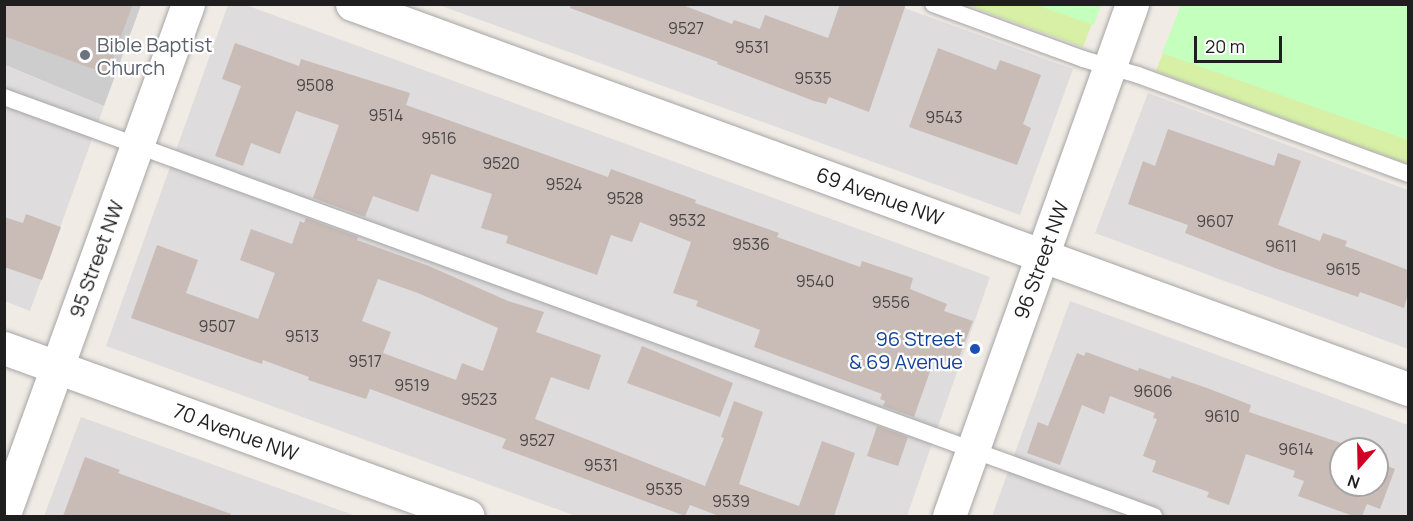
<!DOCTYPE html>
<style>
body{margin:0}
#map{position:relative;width:1413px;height:521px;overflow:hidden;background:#f1ebe5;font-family:Manrope,sans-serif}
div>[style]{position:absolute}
.residential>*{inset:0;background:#dedcdd}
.religious>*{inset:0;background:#cdcdcd}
.grass>*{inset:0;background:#d7f0a6}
.park>*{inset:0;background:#c4ffbe}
.building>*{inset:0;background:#c9bcb7}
.roads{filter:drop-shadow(0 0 2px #a6a6a6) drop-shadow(0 0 2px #a6a6a6)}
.service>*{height:16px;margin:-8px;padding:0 8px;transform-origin:8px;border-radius:8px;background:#fff}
.minor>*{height:33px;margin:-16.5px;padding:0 16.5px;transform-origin:16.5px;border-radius:16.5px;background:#fff}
.tertiary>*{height:33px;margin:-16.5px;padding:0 16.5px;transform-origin:16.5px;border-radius:16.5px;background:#fff}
.dots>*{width:16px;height:16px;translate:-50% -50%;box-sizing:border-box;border:3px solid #fff;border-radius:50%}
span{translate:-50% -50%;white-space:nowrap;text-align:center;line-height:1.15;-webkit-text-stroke:4.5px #fff;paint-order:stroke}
.number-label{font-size:16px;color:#4a4645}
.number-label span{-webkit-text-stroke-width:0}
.worship-label{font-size:20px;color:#5b616d}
.left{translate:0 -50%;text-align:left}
.street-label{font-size:20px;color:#1f1f1f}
.transit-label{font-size:20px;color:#164399}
.right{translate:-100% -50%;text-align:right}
.frame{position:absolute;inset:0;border:6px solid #1f1f1f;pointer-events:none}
.north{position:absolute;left:1329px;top:437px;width:60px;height:60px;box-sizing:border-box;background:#fff;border:2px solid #a5a5a5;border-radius:50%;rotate:200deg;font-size:16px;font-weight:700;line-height:24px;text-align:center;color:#1f1f1f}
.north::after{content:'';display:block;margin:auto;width:21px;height:27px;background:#cf0024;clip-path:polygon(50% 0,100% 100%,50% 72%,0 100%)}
.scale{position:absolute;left:1194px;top:36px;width:88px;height:27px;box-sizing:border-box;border:3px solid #1f1f1f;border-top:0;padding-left:8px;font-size:18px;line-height:21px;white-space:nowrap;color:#1f1f1f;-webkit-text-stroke:4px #fff;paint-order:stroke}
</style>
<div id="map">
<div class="residential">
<div style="clip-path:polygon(228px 5px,246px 5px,990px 277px,907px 516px,576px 516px,106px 346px)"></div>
<div style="clip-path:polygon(439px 5px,896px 5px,1073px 69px,1020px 215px)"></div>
<div style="clip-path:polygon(4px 65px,104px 106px,30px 311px,5px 301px)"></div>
<div style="clip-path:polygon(1148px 93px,1408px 190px,1408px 349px,1095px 233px)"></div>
<div style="clip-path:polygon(evenodd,1070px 301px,1408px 425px,1408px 516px,992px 516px,1070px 301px,1341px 449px,1377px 449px,1377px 485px,1341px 485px,1341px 449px)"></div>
<div style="clip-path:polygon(81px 417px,356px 516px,44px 516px)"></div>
</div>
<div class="religious">
<div style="clip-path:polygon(4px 5px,141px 5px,104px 106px,5px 65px)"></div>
</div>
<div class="grass">
<div style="clip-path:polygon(967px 5px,1099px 5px,1083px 47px)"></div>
<div style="clip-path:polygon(1181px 5px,1408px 5px,1408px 164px,1156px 71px)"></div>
</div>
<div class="park">
<div style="clip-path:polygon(1036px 5px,1101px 5px,1094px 25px)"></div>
<div style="clip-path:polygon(1181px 5px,1408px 5px,1408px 140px,1162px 53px)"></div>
</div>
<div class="building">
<div style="clip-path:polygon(4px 4px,133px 4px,107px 74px,4px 36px)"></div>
<div style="clip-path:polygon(571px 4px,680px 4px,732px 24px,734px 20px,760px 29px,765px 15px,828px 38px,840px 4px,906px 4px,869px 112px,829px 97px,826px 104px,814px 101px,717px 64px,718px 62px,570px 8px)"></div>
<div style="clip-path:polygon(235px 43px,299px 66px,301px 59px,410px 93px,406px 105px,608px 177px,611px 169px,696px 200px,695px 203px,779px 233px,777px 237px,860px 267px,862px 261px,913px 278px,910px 289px,947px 304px,944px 311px,973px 321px,956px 365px,935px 357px,914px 417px,883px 406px,885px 401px,880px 399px,882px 394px,754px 347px,760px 330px,696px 306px,698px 301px,673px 293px,691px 242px,640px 222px,632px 242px,611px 235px,597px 275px,506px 243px,508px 236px,481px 228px,492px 194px,431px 174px,418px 212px,373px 196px,365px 217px,313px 198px,339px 125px,296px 111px,280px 154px,251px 143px,243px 166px,215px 156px,241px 86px,222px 79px)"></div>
<div style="clip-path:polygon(938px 48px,996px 70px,1000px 60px,1041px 75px,1023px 124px,1031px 128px,1017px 165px,909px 127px)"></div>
<div style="clip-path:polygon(1168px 129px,1274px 166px,1278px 153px,1301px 161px,1278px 225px,1320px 241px,1323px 233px,1347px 241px,1345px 246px,1408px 270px,1408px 293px,1404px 308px,1360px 292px,1358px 297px,1275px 268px,1185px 233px,1188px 225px,1128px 204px,1143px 161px,1155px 166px)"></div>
<div style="clip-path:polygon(26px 214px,61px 227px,42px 280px,4px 267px,4px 217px,23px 223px)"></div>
<div style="clip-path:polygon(evenodd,306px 218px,358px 237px,357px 240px,429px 266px,508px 301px,544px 312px,536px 332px,601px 355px,589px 390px,551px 377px,535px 419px,705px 486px,724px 438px,721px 437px,734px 401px,763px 412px,739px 484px,799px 506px,822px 441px,855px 453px,834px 516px,719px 516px,690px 505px,685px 516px,502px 448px,506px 439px,370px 389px,366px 399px,308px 380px,309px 377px,263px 360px,262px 364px,131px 318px,157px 245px,198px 260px,186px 293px,258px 319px,275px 273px,240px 260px,251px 229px,292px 244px,300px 221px,304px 223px,306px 218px,378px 279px,418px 293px,498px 328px,483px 371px,462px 363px,456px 380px,383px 353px,391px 332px,362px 321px,378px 279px)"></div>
<div style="clip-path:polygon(642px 346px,733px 383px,720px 417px,627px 383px)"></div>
<div style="clip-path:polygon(1086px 352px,1138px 371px,1139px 368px,1170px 379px,1172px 376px,1207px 388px,1251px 405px,1249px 412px,1341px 443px,1341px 447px,1345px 449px,1341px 449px,1341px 485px,1377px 485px,1377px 462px,1395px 469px,1380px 509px,1367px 504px,1362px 516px,1353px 516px,1298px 496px,1304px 481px,1293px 477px,1295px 471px,1246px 454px,1229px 505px,1207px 497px,1209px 492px,1152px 472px,1156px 461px,1143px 456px,1157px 419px,1153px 418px,1155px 413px,1110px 396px,1104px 414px,1082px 405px,1060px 465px,1027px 453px,1038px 422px,1048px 426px,1077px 353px,1084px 356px)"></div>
<div style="clip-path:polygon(877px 426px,908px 437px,898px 466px,867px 456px)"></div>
<div style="clip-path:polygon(85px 457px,120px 470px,118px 473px,231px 514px,231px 516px,63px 516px)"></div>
</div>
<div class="roads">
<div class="service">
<div style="left:933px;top:4px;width:160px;rotate:20.1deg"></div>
<div style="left:1083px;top:59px;width:57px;rotate:16.2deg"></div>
<div style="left:1138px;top:75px;width:288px;rotate:20.1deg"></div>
<div style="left:4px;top:97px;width:1224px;rotate:20.02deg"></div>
</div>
<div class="minor">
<div style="left:352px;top:4px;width:1124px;rotate:20.03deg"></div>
<div style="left:4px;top:348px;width:493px;rotate:19.9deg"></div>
<div style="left:4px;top:514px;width:542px;rotate:-70.16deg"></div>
</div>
<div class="tertiary">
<div style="left:949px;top:516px;width:544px;rotate:-70.33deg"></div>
</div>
</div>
<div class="dots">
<div style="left:85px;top:55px;background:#6b7280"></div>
<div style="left:975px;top:349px;background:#1a4fb4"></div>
</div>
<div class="number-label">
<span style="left:686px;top:28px">9527</span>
<span style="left:752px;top:47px">9531</span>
<span style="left:813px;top:78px">9535</span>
<span style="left:315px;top:85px">9508</span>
<span style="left:386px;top:115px">9514</span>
<span style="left:944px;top:117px">9543</span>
<span style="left:439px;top:138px">9516</span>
<span style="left:501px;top:163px">9520</span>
<span style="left:564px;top:184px">9524</span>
<span style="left:625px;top:198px">9528</span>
<span style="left:687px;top:220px">9532</span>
<span style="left:1215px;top:221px">9607</span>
<span style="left:751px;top:244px">9536</span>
<span style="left:1281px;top:246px">9611</span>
<span style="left:1343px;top:269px">9615</span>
<span style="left:815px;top:281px">9540</span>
<span style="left:891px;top:302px">9556</span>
<span style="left:217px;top:326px">9507</span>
<span style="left:302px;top:336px">9513</span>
<span style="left:365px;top:361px">9517</span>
<span style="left:412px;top:385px">9519</span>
<span style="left:1153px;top:391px">9606</span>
<span style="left:479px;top:399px">9523</span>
<span style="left:1222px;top:416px">9610</span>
<span style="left:537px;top:440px">9527</span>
<span style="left:1296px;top:449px">9614</span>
<span style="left:601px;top:465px">9531</span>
<span style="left:664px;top:489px">9535</span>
<span style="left:731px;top:501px">9539</span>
</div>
<div class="worship-label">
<span class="left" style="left:97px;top:56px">Bible Baptist<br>Church</span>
</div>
<div class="street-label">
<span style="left:880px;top:196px;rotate:20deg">69 Avenue NW</span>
<span style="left:96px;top:259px;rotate:-70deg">95 Street NW</span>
<span style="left:1041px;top:260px;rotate:-70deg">96 Street NW</span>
<span style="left:236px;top:432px;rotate:20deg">70 Avenue NW</span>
</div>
<div class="transit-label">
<span class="right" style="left:963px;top:350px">96 Street<br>&amp; 69 Avenue</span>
</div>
<div class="frame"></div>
<div class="north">N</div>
<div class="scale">20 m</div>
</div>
